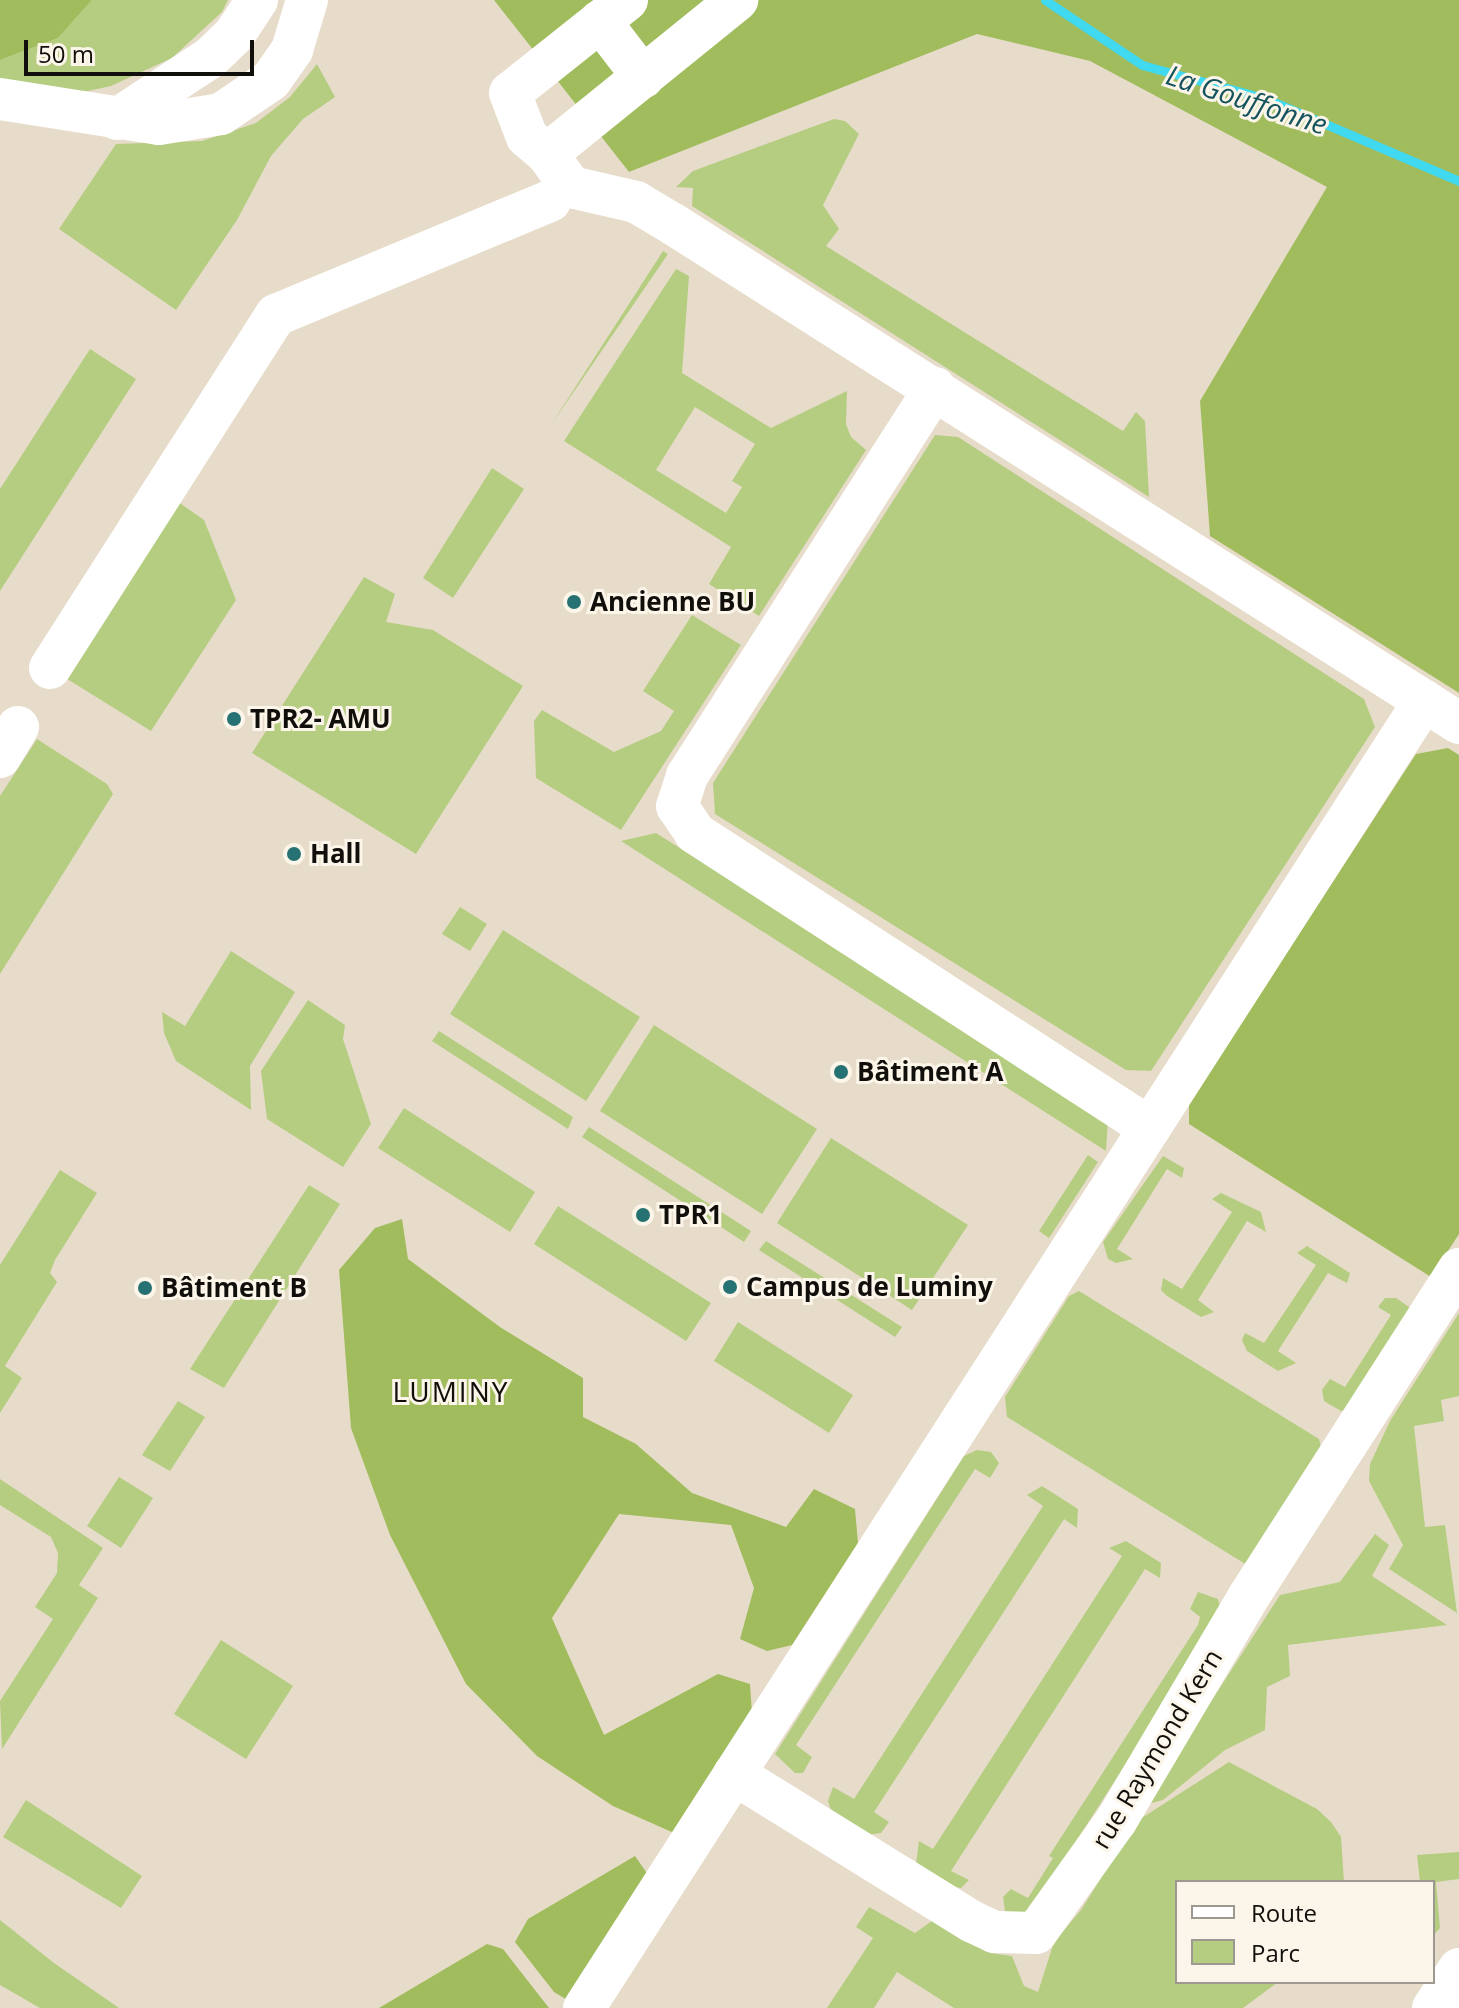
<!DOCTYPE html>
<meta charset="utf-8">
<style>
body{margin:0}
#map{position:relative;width:1459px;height:2008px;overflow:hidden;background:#eee7dc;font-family:"Open Sans",sans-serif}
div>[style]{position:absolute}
.built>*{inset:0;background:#e7dcca}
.green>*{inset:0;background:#b5cd81}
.forest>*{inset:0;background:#a0bc5c}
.stream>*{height:9px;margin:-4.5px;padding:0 4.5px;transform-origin:4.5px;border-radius:4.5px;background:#40d9f0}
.minor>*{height:42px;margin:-21px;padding:0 21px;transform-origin:21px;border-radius:21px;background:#fff}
.dots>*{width:22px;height:22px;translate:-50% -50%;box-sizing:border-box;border:4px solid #fcf5e9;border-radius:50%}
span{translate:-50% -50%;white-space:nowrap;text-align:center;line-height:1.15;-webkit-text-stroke:6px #fcf5e9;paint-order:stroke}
.poi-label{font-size:26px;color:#110f0b;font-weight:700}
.left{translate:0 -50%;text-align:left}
.street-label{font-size:26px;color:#110f0b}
.water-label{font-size:28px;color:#15545e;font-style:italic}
.neighbourhood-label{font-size:28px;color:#110f0b;letter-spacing:2px}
.legend{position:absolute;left:1175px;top:1880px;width:260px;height:104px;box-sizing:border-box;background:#fcf5e9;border:2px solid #9e9990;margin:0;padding:10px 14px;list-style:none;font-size:24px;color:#110f0b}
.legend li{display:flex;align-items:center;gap:16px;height:40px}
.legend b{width:40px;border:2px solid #9e9990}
.scale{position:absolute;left:24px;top:40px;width:230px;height:36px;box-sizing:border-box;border:4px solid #110f0b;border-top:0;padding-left:10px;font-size:24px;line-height:28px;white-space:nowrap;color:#110f0b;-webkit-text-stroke:6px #fcf5e9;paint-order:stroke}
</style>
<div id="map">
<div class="built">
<div style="clip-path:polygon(evenodd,0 0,494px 0,629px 172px,977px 34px,1090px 61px,1328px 187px,1200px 401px,1210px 535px,1459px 693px,1459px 2008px,0 2008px,0 0,1177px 1882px,1433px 1882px,1433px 1982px,1177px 1982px,1177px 1882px)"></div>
</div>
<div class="green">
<div style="clip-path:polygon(92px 0,228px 0,222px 12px,172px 58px,111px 86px,69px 95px,0 82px,0 60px,58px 38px)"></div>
<div style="clip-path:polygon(317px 64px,335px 97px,303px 119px,271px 156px,237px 220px,176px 310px,59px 229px,116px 144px,202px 141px,256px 123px,290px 97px)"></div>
<div style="clip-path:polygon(834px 119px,845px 121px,859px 134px,823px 205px,839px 229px,826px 246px,1123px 431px,1136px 412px,1145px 421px,1149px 497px,692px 206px,693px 188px,676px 187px,693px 171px)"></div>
<div style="clip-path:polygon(663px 251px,668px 254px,551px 425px)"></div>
<div style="clip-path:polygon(evenodd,676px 269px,689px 276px,682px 373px,771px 428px,847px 391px,846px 424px,851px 437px,866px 450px,759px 616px,709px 584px,731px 547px,564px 441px,676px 269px,695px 407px,755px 444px,732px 481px,742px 487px,726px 513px,656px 470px,695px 407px)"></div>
<div style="clip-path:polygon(90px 349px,136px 379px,0 591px,0 489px)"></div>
<div style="clip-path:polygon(935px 435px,958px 437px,1364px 699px,1375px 727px,1151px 1071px,1126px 1070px,715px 814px,713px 783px)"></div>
<div style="clip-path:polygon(492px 468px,524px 489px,453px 598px,423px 578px)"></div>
<div style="clip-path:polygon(174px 499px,204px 520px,236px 600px,151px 731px,59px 674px)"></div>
<div style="clip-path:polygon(364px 577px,395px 594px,386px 622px,433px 630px,523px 686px,416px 854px,252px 753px)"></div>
<div style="clip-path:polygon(692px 615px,741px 645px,621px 830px,536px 778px,534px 721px,542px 710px,614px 752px,661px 731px,674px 711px,643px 691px)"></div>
<div style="clip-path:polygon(37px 739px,107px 784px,113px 794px,0 974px,0 796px)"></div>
<div style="clip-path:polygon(656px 833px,1108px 1119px,1106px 1151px,621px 841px)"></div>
<div style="clip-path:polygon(460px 907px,487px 924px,470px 951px,442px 934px)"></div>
<div style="clip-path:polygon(503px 930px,640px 1017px,586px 1101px,450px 1014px)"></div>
<div style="clip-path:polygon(231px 951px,295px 992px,250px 1066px,251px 1110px,176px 1061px,164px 1033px,162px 1012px,185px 1026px)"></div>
<div style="clip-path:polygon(308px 1000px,345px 1025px,343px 1039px,371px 1124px,343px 1167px,267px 1119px,261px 1071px)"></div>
<div style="clip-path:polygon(654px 1025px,817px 1129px,762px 1214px,600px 1111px)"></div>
<div style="clip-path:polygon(439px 1031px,573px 1117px,568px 1129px,432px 1041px)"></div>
<div style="clip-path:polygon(404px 1108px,535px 1192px,510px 1232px,378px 1148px)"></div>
<div style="clip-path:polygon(589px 1127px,751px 1231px,744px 1242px,582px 1137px)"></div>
<div style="clip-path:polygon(831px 1138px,968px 1225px,912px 1310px,777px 1223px)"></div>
<div style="clip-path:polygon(1088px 1155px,1098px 1162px,1049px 1238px,1039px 1231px)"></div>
<div style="clip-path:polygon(1163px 1156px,1184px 1168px,1182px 1178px,1167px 1169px,1117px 1249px,1133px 1259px,1116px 1263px,1108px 1259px,1103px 1242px)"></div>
<div style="clip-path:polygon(60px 1170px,97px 1193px,55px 1260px,50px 1273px,57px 1282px,5px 1366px,22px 1378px,0 1413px,0 1265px)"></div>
<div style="clip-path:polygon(309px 1185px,340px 1204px,224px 1388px,190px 1369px)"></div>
<div style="clip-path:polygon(1221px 1193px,1261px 1212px,1266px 1232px,1247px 1221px,1198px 1300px,1214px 1312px,1201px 1317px,1167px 1296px,1161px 1290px,1163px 1278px,1182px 1289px,1232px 1212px,1212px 1199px)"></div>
<div style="clip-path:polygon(558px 1206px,711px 1303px,686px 1341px,534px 1244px)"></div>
<div style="clip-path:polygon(766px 1241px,902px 1327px,895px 1337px,759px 1250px)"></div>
<div style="clip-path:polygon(1307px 1246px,1350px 1273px,1347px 1283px,1328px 1273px,1278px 1351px,1296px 1363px,1278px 1371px,1247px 1351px,1242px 1340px,1245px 1333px,1264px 1343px,1316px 1265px,1297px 1253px)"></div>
<div style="clip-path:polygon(1079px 1291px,1319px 1439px,1323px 1456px,1247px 1565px,1007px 1417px,1005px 1397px,1069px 1296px)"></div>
<div style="clip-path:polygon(1385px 1298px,1396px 1298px,1412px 1309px,1354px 1406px,1341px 1411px,1324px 1401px,1322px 1390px,1330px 1379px,1345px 1387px,1391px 1315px,1378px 1307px)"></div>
<div style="clip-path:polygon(1459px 1313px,1459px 1396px,1441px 1400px,1444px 1421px,1414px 1426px,1425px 1527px,1445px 1525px,1457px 1613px,1389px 1569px,1403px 1545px,1369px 1481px,1370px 1464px,1390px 1421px)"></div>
<div style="clip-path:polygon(738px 1322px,853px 1395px,829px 1433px,714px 1361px)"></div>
<div style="clip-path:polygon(178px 1401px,205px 1417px,170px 1471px,142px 1455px)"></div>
<div style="clip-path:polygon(977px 1450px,991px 1452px,999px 1463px,990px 1478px,975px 1469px,796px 1745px,812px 1757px,803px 1773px,795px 1773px,775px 1754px,964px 1456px)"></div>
<div style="clip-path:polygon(119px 1477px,153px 1498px,121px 1548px,87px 1526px)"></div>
<div style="clip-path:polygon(0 1479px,103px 1548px,79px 1585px,98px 1598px,2px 1749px,0 1701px,53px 1619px,35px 1607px,57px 1573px,58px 1553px,51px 1537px,0 1505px)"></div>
<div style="clip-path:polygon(1042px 1486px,1078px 1509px,1077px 1528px,1064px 1519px,874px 1812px,889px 1822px,881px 1833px,866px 1835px,832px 1813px,828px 1801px,833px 1787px,854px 1799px,1043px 1506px,1027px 1495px)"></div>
<div style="clip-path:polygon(1375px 1534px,1389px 1545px,1372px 1576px,1447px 1625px,1288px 1645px,1290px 1676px,1267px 1687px,1265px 1730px,1225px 1750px,1163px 1800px,1144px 1805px,1280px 1595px,1340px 1582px)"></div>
<div style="clip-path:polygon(1126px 1541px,1161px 1563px,1160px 1578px,1145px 1569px,951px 1871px,969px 1880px,961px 1888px,953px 1887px,916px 1864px,919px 1841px,933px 1849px,1122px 1556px,1109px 1548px)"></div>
<div style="clip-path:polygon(1198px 1592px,1218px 1599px,1221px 1611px,1214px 1626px,1027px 1918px,1005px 1911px,1003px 1897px,1011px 1889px,1028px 1898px,1053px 1858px,1049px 1856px,1198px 1625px,1200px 1617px,1190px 1609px)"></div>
<div style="clip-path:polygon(221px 1640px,293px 1686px,246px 1759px,174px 1714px)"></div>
<div style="clip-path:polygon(1229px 1762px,1317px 1809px,1331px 1822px,1341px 1837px,1344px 1882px,1177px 1882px,1177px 1982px,1278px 1982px,1243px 2008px,954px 2008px,897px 1972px,874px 2008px,827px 2008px,873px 1938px,856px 1927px,869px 1907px,915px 1933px,936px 1918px,990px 1953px,1012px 1956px,1024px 1986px,1038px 1992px,1054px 1942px,1081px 1910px,1137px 1821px)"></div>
<div style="clip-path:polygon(26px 1800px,142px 1876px,121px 1908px,3px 1837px)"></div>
<div style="clip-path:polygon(1459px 1852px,1459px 1879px,1436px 1882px,1440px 1928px,1433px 1936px,1433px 1882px,1420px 1882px,1417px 1855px)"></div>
<div style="clip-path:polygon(0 1920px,54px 1963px,119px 2008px,40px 2008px,0 1985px)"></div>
</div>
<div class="forest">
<div style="clip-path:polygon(0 0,92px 0,58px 38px,0 60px)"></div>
<div style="clip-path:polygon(494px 0,1459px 0,1459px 693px,1210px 536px,1200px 401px,1327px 187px,1090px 61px,977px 34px,629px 172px)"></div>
<div style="clip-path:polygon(1448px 748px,1459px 755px,1459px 1234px,1431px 1277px,1189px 1124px,1189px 1103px,1416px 754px)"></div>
<div style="clip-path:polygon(402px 1219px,408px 1259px,500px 1327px,583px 1378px,583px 1417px,636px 1444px,692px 1493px,786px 1527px,814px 1489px,855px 1509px,858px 1543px,792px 1645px,767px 1651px,740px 1639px,754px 1588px,731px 1525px,619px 1514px,552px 1618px,604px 1735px,718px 1674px,750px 1684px,752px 1713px,674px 1833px,613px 1806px,537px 1756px,466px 1684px,390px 1535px,351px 1428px,339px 1270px,375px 1228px)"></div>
<div style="clip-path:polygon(635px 1856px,651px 1879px,572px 2003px,554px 1992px,515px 1942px,528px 1919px)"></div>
<div style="clip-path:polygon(487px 1944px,503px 1949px,549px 2008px,379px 2008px)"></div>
</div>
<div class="stream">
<div style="left:1045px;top:0;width:117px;rotate:33.8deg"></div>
<div style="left:1142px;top:65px;width:130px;rotate:15.2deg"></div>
<div style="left:1267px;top:99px;width:209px;rotate:23.1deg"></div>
</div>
<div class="minor">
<div style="left:627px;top:0;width:149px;rotate:141.5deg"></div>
<div style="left:510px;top:93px;width:47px;rotate:68.9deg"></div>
<div style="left:527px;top:137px;width:26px;rotate:40deg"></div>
<div style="left:547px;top:154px;width:41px;rotate:54deg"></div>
<div style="left:571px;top:187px;width:67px;rotate:13deg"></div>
<div style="left:636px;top:202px;width:43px;rotate:30.7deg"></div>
<div style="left:673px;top:224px;width:931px;rotate:32.41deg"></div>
<div style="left:600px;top:21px;width:71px;rotate:52.5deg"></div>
<div style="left:0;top:99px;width:161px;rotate:8.9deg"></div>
<div style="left:159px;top:124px;width:63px;rotate:-9.2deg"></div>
<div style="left:221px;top:114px;width:60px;rotate:-34.2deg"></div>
<div style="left:271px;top:80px;width:37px;rotate:-55deg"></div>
<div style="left:292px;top:50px;width:52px;rotate:-73.3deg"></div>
<div style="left:117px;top:119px;width:111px;rotate:-33.3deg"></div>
<div style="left:210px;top:58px;width:33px;rotate:-44deg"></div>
<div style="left:234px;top:35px;width:42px;rotate:-56.7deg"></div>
<div style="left:547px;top:154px;width:245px;rotate:-39deg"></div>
<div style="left:935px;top:388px;width:460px;rotate:122.6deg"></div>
<div style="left:687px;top:776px;width:32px;rotate:108deg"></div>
<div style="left:677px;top:806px;width:32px;rotate:56deg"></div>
<div style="left:695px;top:833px;width:542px;rotate:32.96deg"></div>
<div style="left:50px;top:668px;width:419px;rotate:-57.4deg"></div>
<div style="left:276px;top:315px;width:297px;rotate:-22.6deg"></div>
<div style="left:0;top:757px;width:35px;rotate:-59deg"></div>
<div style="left:734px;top:1774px;width:281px;rotate:31.8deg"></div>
<div style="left:973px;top:1922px;width:23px;rotate:25deg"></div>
<div style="left:994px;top:1932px;width:42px;rotate:1.4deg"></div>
<div style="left:1036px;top:1933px;width:138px;rotate:-54.5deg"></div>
<div style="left:1116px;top:1821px;width:261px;rotate:-59.4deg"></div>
<div style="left:1249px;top:1596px;width:389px;rotate:-57.3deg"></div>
<div style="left:584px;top:2008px;width:1554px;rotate:-57.27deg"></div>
<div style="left:1433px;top:2008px;width:47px;rotate:-56.3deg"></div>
</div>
<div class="dots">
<div style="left:574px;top:602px;background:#267172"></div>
<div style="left:234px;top:719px;background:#267172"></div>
<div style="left:294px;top:854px;background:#267172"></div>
<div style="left:841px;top:1072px;background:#267172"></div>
<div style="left:643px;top:1215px;background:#267172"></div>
<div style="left:730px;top:1287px;background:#267172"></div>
<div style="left:145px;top:1288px;background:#267172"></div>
</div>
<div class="poi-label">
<span class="left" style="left:590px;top:602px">Ancienne BU</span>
<span class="left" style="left:250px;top:719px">TPR2- AMU</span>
<span class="left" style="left:310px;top:854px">Hall</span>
<span class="left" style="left:857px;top:1072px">Bâtiment A</span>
<span class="left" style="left:659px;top:1215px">TPR1</span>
<span class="left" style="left:746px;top:1287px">Campus de Luminy</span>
<span class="left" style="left:161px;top:1288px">Bâtiment B</span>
</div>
<div class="street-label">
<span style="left:1157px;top:1749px;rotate:-59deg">rue Raymond Kern</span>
</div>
<div class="water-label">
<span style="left:1247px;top:99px;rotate:18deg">La Gouffonne</span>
</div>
<div class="neighbourhood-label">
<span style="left:451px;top:1391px">LUMINY</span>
</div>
<ul class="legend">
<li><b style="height:10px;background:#fff"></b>Route</li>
<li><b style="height:22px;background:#b5cd81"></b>Parc</li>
</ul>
<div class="scale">50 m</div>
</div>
